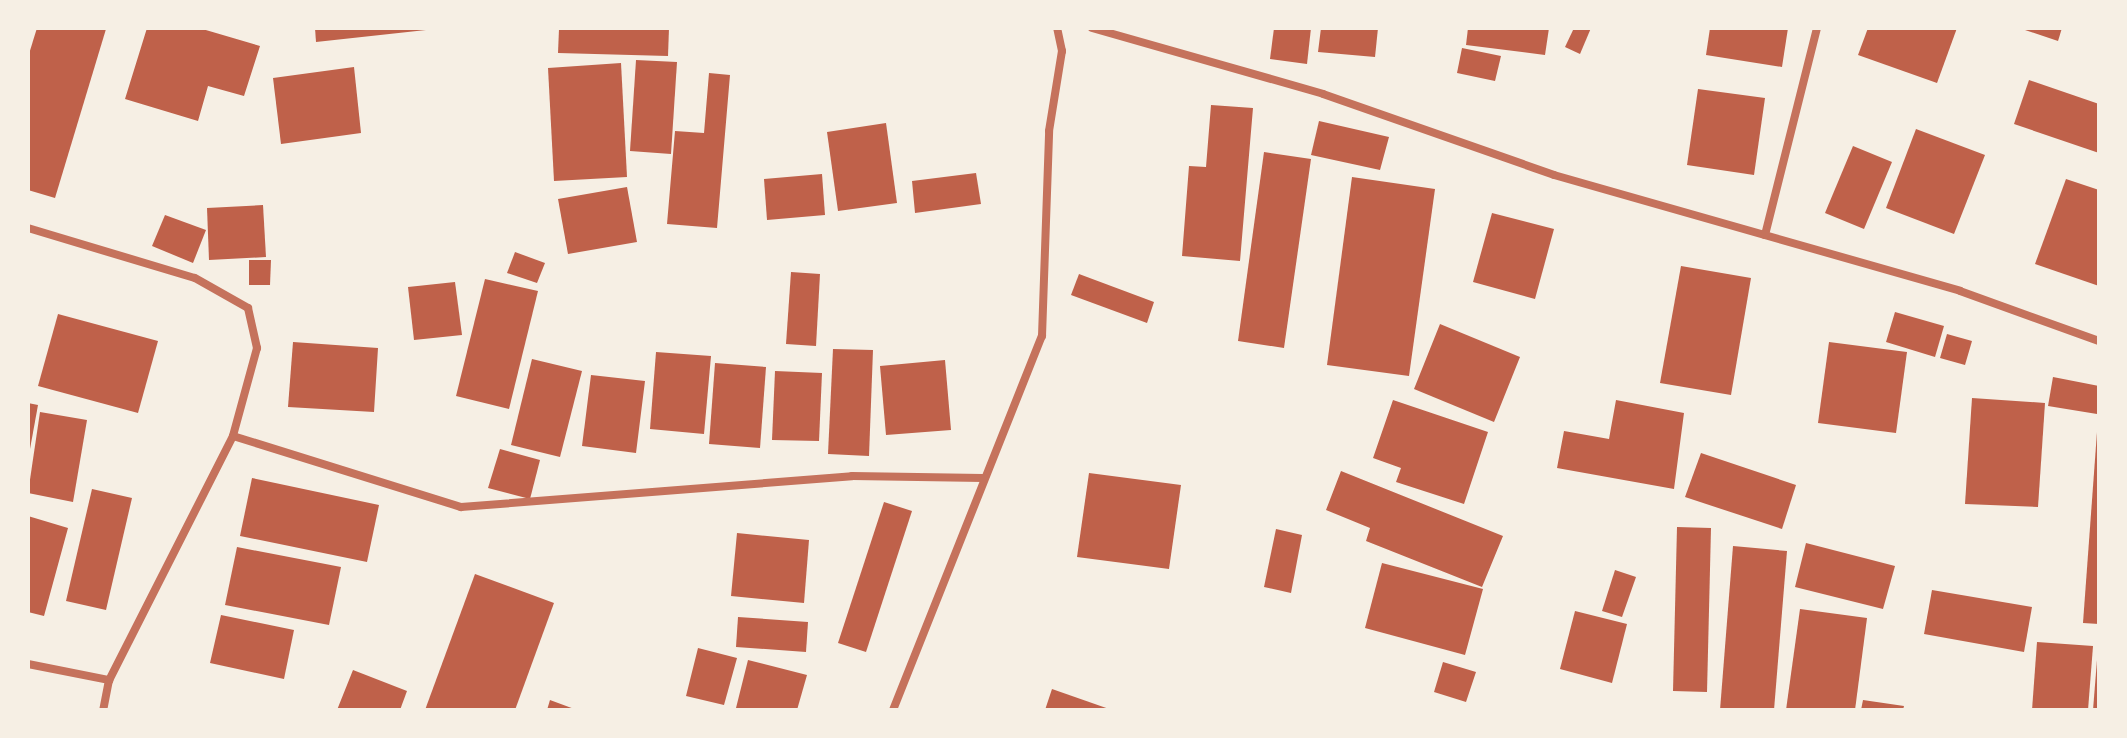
<!DOCTYPE html>
<style>
body{margin:0}
#map{position:relative;width:2127px;height:738px;overflow:hidden;background:#f6efe4;font-family:Rubik,sans-serif}
div>[style]{position:absolute}
.building>*{inset:0;background:#bf614a}
.minor>*{height:8px;margin:-4px;padding:0 4px;transform-origin:4px;border-radius:4px;background:#c5725c}
span{translate:-50% -50%;white-space:nowrap;text-align:center;line-height:1.15;-webkit-text-stroke:6px #f6efe4;paint-order:stroke}
.frame{position:absolute;inset:0;border:30px solid #f6efe4;pointer-events:none}
</style>
<div id="map">
<div class="building">
<div style="clip-path:polygon(37px 28px,106px 29px,55px 198px,28px 190px,28px 57px)"></div>
<div style="clip-path:polygon(147px 28px,199px 28px,260px 46px,244px 96px,208px 86px,198px 121px,125px 99px)"></div>
<div style="clip-path:polygon(315px 28px,426px 28px,426px 30px,316px 42px)"></div>
<div style="clip-path:polygon(578px 28px,669px 28px,668px 56px,558px 53px,559px 29px)"></div>
<div style="clip-path:polygon(1274px 28px,1311px 28px,1307px 64px,1270px 59px)"></div>
<div style="clip-path:polygon(1321px 28px,1378px 28px,1375px 57px,1318px 52px)"></div>
<div style="clip-path:polygon(1468px 28px,1549px 28px,1545px 55px,1466px 45px)"></div>
<div style="clip-path:polygon(1574px 28px,1591px 28px,1580px 54px,1565px 47px)"></div>
<div style="clip-path:polygon(1710px 28px,1788px 28px,1782px 67px,1706px 55px)"></div>
<div style="clip-path:polygon(1868px 28px,1957px 28px,1937px 83px,1858px 55px)"></div>
<div style="clip-path:polygon(2019px 28px,2062px 28px,2058px 41px)"></div>
<div style="clip-path:polygon(1462px 48px,1501px 56px,1495px 81px,1457px 73px)"></div>
<div style="clip-path:polygon(636px 60px,677px 62px,671px 154px,630px 151px)"></div>
<div style="clip-path:polygon(621px 63px,627px 177px,554px 181px,548px 68px)"></div>
<div style="clip-path:polygon(354px 67px,361px 133px,281px 144px,273px 78px)"></div>
<div style="clip-path:polygon(709px 73px,730px 75px,717px 228px,667px 224px,675px 131px,704px 133px)"></div>
<div style="clip-path:polygon(2029px 80px,2099px 104px,2099px 153px,2014px 124px)"></div>
<div style="clip-path:polygon(1698px 89px,1765px 98px,1754px 175px,1687px 165px)"></div>
<div style="clip-path:polygon(1211px 105px,1253px 108px,1240px 261px,1182px 256px,1189px 166px,1206px 167px)"></div>
<div style="clip-path:polygon(1319px 121px,1389px 137px,1380px 170px,1311px 155px)"></div>
<div style="clip-path:polygon(886px 123px,897px 203px,838px 211px,827px 132px)"></div>
<div style="clip-path:polygon(1916px 129px,1985px 155px,1954px 234px,1886px 208px)"></div>
<div style="clip-path:polygon(1853px 146px,1892px 162px,1864px 229px,1825px 213px)"></div>
<div style="clip-path:polygon(1264px 152px,1311px 159px,1284px 348px,1238px 341px)"></div>
<div style="clip-path:polygon(976px 173px,981px 204px,915px 213px,912px 181px)"></div>
<div style="clip-path:polygon(822px 174px,825px 215px,767px 220px,764px 179px)"></div>
<div style="clip-path:polygon(1352px 177px,1435px 189px,1409px 376px,1327px 365px)"></div>
<div style="clip-path:polygon(2066px 179px,2099px 190px,2099px 286px,2035px 264px)"></div>
<div style="clip-path:polygon(627px 187px,637px 242px,568px 254px,558px 199px)"></div>
<div style="clip-path:polygon(263px 205px,266px 257px,209px 260px,207px 208px)"></div>
<div style="clip-path:polygon(1492px 213px,1554px 229px,1535px 299px,1473px 282px)"></div>
<div style="clip-path:polygon(165px 215px,206px 230px,193px 263px,152px 246px)"></div>
<div style="clip-path:polygon(515px 252px,545px 263px,537px 283px,507px 273px)"></div>
<div style="clip-path:polygon(249px 260px,271px 260px,270px 285px,249px 285px)"></div>
<div style="clip-path:polygon(1681px 266px,1751px 278px,1731px 395px,1660px 383px)"></div>
<div style="clip-path:polygon(791px 272px,820px 274px,816px 346px,786px 344px)"></div>
<div style="clip-path:polygon(1079px 274px,1154px 302px,1147px 323px,1071px 295px)"></div>
<div style="clip-path:polygon(485px 279px,538px 291px,509px 409px,456px 396px)"></div>
<div style="clip-path:polygon(455px 282px,462px 335px,414px 340px,408px 287px)"></div>
<div style="clip-path:polygon(1895px 312px,1944px 326px,1935px 357px,1886px 342px)"></div>
<div style="clip-path:polygon(58px 314px,158px 341px,138px 413px,38px 386px)"></div>
<div style="clip-path:polygon(1440px 324px,1520px 357px,1494px 422px,1414px 389px)"></div>
<div style="clip-path:polygon(1947px 334px,1972px 341px,1965px 365px,1940px 358px)"></div>
<div style="clip-path:polygon(293px 342px,378px 348px,374px 412px,288px 407px)"></div>
<div style="clip-path:polygon(1829px 342px,1907px 352px,1896px 433px,1818px 423px)"></div>
<div style="clip-path:polygon(833px 349px,873px 350px,869px 456px,828px 454px)"></div>
<div style="clip-path:polygon(656px 352px,711px 356px,704px 434px,650px 429px)"></div>
<div style="clip-path:polygon(532px 359px,582px 371px,560px 457px,511px 445px)"></div>
<div style="clip-path:polygon(945px 360px,951px 430px,886px 435px,880px 366px)"></div>
<div style="clip-path:polygon(715px 363px,766px 367px,760px 448px,709px 444px)"></div>
<div style="clip-path:polygon(775px 371px,822px 373px,819px 441px,772px 440px)"></div>
<div style="clip-path:polygon(591px 375px,645px 381px,636px 453px,582px 446px)"></div>
<div style="clip-path:polygon(2053px 377px,2099px 386px,2097px 414px,2048px 406px)"></div>
<div style="clip-path:polygon(1972px 398px,2045px 403px,2038px 507px,1965px 504px)"></div>
<div style="clip-path:polygon(1393px 400px,1488px 432px,1464px 504px,1396px 482px,1401px 468px,1373px 458px)"></div>
<div style="clip-path:polygon(1616px 400px,1684px 413px,1674px 489px,1557px 468px,1564px 431px,1609px 439px)"></div>
<div style="clip-path:polygon(28px 403px,38px 405px,30px 449px,28px 449px)"></div>
<div style="clip-path:polygon(40px 412px,87px 420px,73px 502px,28px 493px)"></div>
<div style="clip-path:polygon(2097px 432px,2099px 432px,2099px 624px,2083px 623px)"></div>
<div style="clip-path:polygon(500px 449px,540px 460px,530px 499px,488px 488px)"></div>
<div style="clip-path:polygon(1701px 453px,1796px 485px,1782px 529px,1685px 497px)"></div>
<div style="clip-path:polygon(1341px 471px,1503px 536px,1482px 587px,1366px 541px,1370px 528px,1326px 510px)"></div>
<div style="clip-path:polygon(1089px 473px,1181px 485px,1169px 569px,1077px 557px)"></div>
<div style="clip-path:polygon(252px 478px,379px 505px,367px 562px,240px 536px)"></div>
<div style="clip-path:polygon(92px 489px,132px 498px,106px 610px,66px 601px)"></div>
<div style="clip-path:polygon(884px 502px,912px 511px,866px 652px,838px 643px)"></div>
<div style="clip-path:polygon(28px 516px,68px 528px,44px 616px,28px 612px)"></div>
<div style="clip-path:polygon(1677px 527px,1711px 528px,1707px 692px,1673px 691px)"></div>
<div style="clip-path:polygon(1276px 529px,1302px 535px,1291px 593px,1264px 587px)"></div>
<div style="clip-path:polygon(737px 533px,809px 540px,804px 603px,731px 596px)"></div>
<div style="clip-path:polygon(1806px 543px,1895px 566px,1883px 609px,1795px 587px)"></div>
<div style="clip-path:polygon(1733px 546px,1787px 551px,1774px 710px,1720px 710px)"></div>
<div style="clip-path:polygon(237px 547px,341px 567px,329px 625px,225px 605px)"></div>
<div style="clip-path:polygon(1382px 563px,1483px 589px,1465px 655px,1365px 628px)"></div>
<div style="clip-path:polygon(1615px 570px,1636px 577px,1622px 617px,1602px 611px)"></div>
<div style="clip-path:polygon(475px 574px,554px 603px,515px 710px,425px 710px)"></div>
<div style="clip-path:polygon(1932px 590px,2032px 607px,2024px 652px,1924px 634px)"></div>
<div style="clip-path:polygon(1800px 609px,1867px 618px,1855px 710px,1786px 710px)"></div>
<div style="clip-path:polygon(1575px 611px,1627px 624px,1612px 683px,1560px 669px)"></div>
<div style="clip-path:polygon(221px 615px,294px 630px,284px 679px,210px 663px)"></div>
<div style="clip-path:polygon(738px 617px,808px 622px,806px 652px,736px 647px)"></div>
<div style="clip-path:polygon(2037px 642px,2093px 646px,2088px 710px,2032px 710px)"></div>
<div style="clip-path:polygon(698px 648px,737px 658px,724px 705px,686px 696px)"></div>
<div style="clip-path:polygon(748px 660px,807px 675px,797px 710px,736px 708px)"></div>
<div style="clip-path:polygon(2097px 660px,2099px 710px,2093px 710px)"></div>
<div style="clip-path:polygon(1443px 662px,1476px 672px,1466px 702px,1434px 692px)"></div>
<div style="clip-path:polygon(353px 670px,407px 691px,400px 710px,337px 710px)"></div>
<div style="clip-path:polygon(1052px 689px,1112px 710px,1045px 710px)"></div>
<div style="clip-path:polygon(550px 700px,577px 710px,547px 710px)"></div>
<div style="clip-path:polygon(1863px 700px,1904px 706px,1903px 710px,1861px 710px)"></div>
</div>
<div class="minor">
<div style="left:1092px;top:28px;width:240px;rotate:15.9deg"></div>
<div style="left:1323px;top:94px;width:245px;rotate:19.3deg"></div>
<div style="left:1554px;top:175px;width:422px;rotate:15.9deg"></div>
<div style="left:1960px;top:291px;width:148px;rotate:19.8deg"></div>
<div style="left:28px;top:228px;width:174px;rotate:16.7deg"></div>
<div style="left:195px;top:278px;width:61px;rotate:29.5deg"></div>
<div style="left:248px;top:308px;width:41px;rotate:77.3deg"></div>
<div style="left:257px;top:348px;width:91px;rotate:105.3deg"></div>
<div style="left:233px;top:436px;width:274px;rotate:116.9deg"></div>
<div style="left:109px;top:680px;width:31px;rotate:101deg"></div>
<div style="left:1765px;top:235px;width:213px;rotate:-75.9deg"></div>
<div style="left:233px;top:436px;width:239px;rotate:17.3deg"></div>
<div style="left:461px;top:507px;width:392px;rotate:-4.5deg"></div>
<div style="left:852px;top:476px;width:131px;rotate:0.9deg"></div>
<div style="left:28px;top:664px;width:83px;rotate:11.2deg"></div>
<div style="left:893px;top:710px;width:403px;rotate:-68.3deg"></div>
<div style="left:1042px;top:336px;width:205px;rotate:-88deg"></div>
<div style="left:1049px;top:131px;width:81px;rotate:-80.8deg"></div>
<div style="left:1062px;top:51px;width:24px;rotate:-102deg"></div>
</div>
<div class="frame"></div>
</div>
